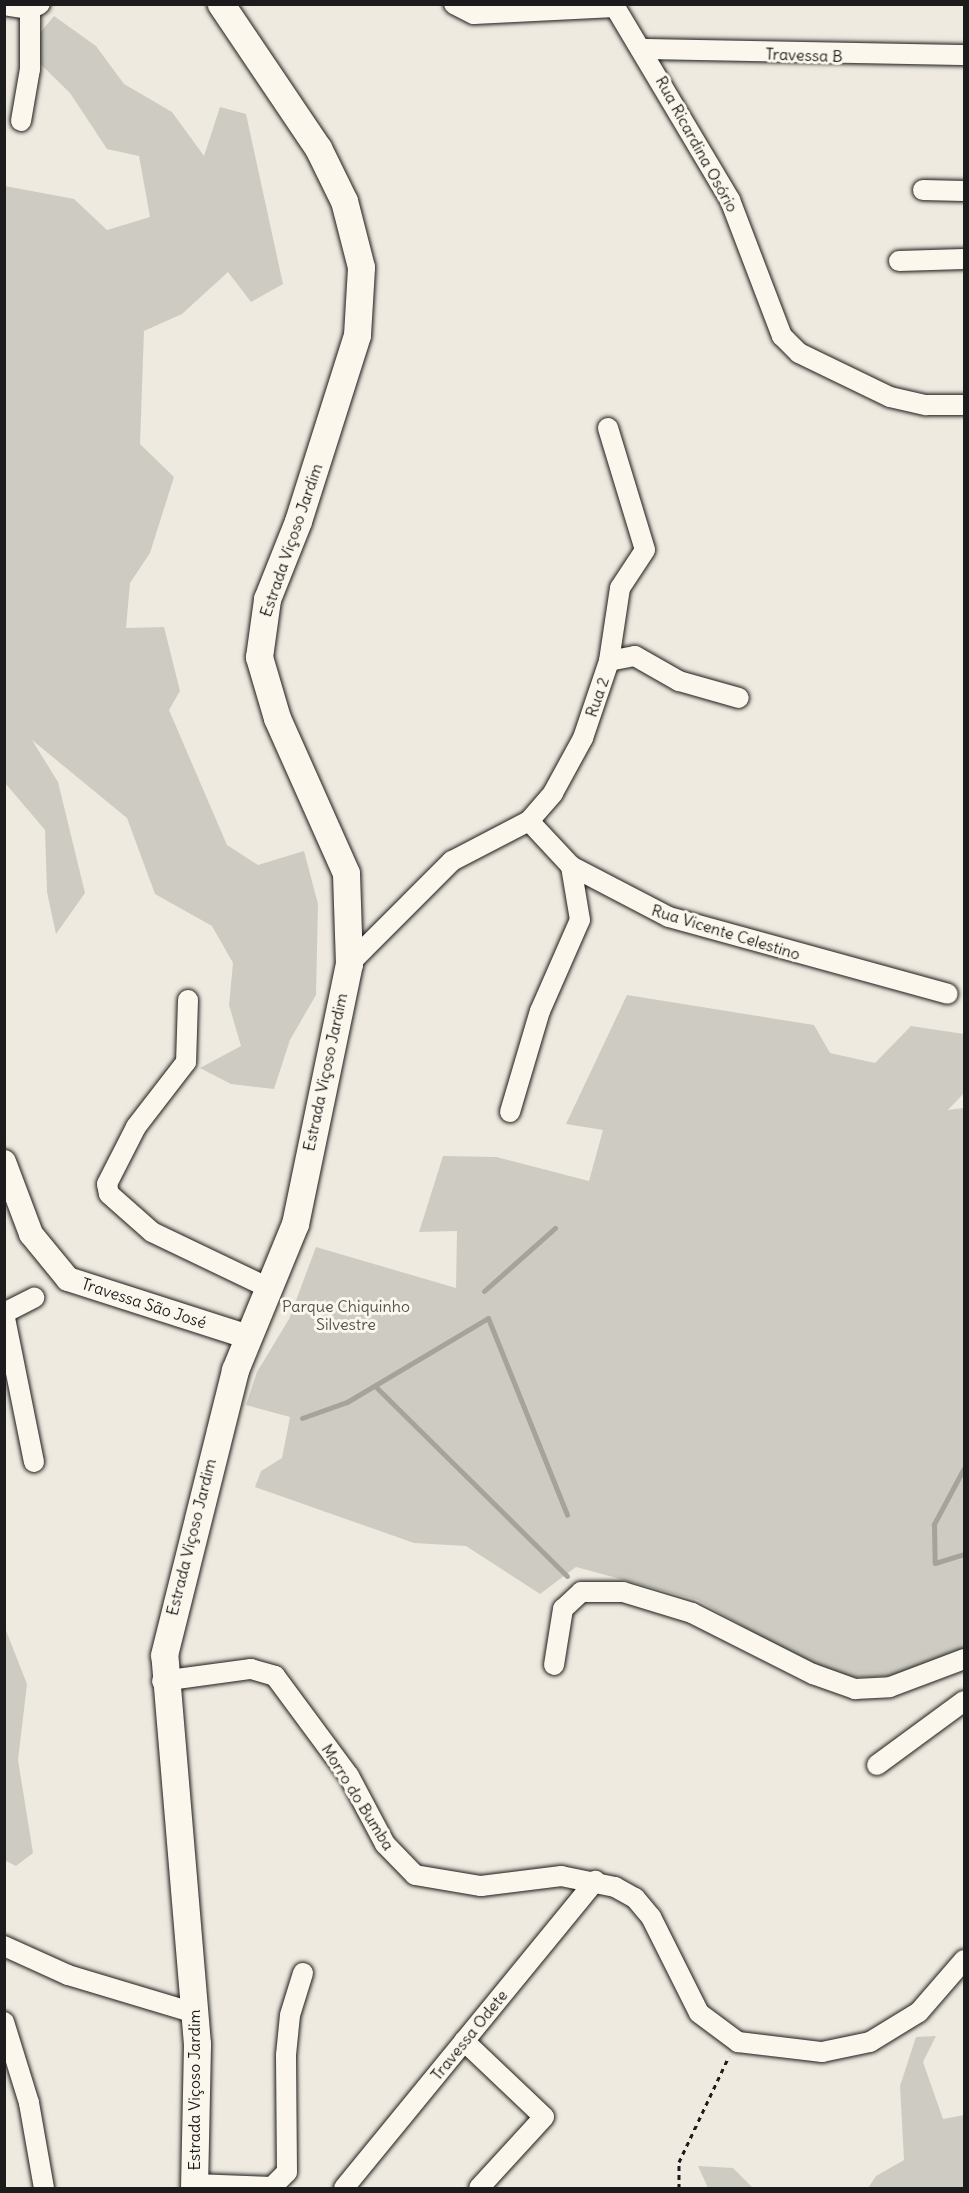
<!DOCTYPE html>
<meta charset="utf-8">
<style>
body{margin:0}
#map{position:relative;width:969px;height:2193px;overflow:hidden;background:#eeeadf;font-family:Delius,sans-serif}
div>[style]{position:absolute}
.green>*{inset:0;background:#ceccc2}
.stream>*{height:5px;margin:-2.5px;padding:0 2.5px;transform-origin:2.5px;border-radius:2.5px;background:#a6a39d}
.path>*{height:3px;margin-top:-1.5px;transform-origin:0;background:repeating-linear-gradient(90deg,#1c1c1c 0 4.5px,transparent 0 9px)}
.roads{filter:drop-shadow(0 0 2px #1c1c1c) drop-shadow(0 0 2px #1c1c1c)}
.minor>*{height:20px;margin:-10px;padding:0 10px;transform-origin:10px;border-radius:10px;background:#fbf7ec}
.tertiary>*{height:24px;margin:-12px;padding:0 12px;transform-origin:12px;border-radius:12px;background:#fbf7ec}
.secondary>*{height:27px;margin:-13.5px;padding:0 13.5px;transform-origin:13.5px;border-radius:13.5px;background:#fbf7ec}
span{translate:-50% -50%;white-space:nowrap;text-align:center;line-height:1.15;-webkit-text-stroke:6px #fbf7ec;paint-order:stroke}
.street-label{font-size:16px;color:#1c1c1c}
.park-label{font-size:16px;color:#51514e}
.frame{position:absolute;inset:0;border:6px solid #1c1c1c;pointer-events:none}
</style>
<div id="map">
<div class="green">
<div style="clip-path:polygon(54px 16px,96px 46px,124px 84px,172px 112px,204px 156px,220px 107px,246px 114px,283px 284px,251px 302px,228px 272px,182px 314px,144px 331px,140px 444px,174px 477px,150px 553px,130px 583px,126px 628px,164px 627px,180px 691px,169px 710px,227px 845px,258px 865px,304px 851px,318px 904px,316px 995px,290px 1040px,274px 1089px,231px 1084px,200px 1068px,241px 1046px,229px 1005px,233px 963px,212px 926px,155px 894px,127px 818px,32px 740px,58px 782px,85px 893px,56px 934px,47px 892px,45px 830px,5px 783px,5px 186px,74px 199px,107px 230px,150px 217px,139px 156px,107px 149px,70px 93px,26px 50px)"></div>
<div style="clip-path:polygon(627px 995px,814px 1025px,830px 1053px,875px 1063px,911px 1026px,964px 1034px,964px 1093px,948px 1110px,964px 1108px,964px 1651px,891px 1676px,831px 1678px,698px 1600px,576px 1567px,540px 1594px,466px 1546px,414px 1543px,255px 1487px,261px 1471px,282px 1458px,290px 1417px,246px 1405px,257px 1372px,289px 1319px,316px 1247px,456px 1288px,457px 1231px,419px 1232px,443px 1156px,496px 1157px,589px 1181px,603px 1130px,566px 1124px)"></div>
<div style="clip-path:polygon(5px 1628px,27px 1684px,18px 1760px,33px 1853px,16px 1866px,4px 1860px)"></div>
<div style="clip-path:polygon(936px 2036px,923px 2062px,943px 2119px,964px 2115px,964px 2188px,868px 2188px,876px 2176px,904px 2160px,900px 2086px,916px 2037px)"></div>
<div style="clip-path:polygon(698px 2166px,733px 2168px,753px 2188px,708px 2188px)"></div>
</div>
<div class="stream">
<div style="left:484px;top:1291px;width:95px;rotate:-41.6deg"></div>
<div style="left:375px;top:1386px;width:270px;rotate:44.7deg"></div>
<div style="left:302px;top:1418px;width:48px;rotate:-19.6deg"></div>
<div style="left:347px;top:1402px;width:164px;rotate:-30.8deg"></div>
<div style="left:488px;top:1318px;width:212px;rotate:68.1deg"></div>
<div style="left:964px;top:1468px;width:64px;rotate:118.2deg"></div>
<div style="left:934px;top:1524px;width:39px;rotate:89deg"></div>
<div style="left:935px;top:1563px;width:30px;rotate:-17deg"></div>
</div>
<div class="path">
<div style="left:679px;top:2188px;width:26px;rotate:-90deg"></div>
<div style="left:679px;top:2162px;width:117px;rotate:-64.7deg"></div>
</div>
<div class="roads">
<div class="minor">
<div style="left:454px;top:4px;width:22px;rotate:27deg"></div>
<div style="left:474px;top:14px;width:141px;rotate:-2.8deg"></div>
<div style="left:615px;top:7px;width:225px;rotate:59.2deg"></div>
<div style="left:730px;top:200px;width:146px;rotate:69.1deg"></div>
<div style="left:782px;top:336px;width:24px;rotate:45deg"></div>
<div style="left:799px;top:353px;width:101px;rotate:25.8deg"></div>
<div style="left:890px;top:397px;width:37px;rotate:13deg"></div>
<div style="left:926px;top:405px;width:38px"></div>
<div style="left:4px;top:5px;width:26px;rotate:9deg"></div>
<div style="left:30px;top:9px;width:11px;rotate:-27deg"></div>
<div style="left:643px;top:49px;width:321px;rotate:1.1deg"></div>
<div style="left:21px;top:121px;width:53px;rotate:-80.2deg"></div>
<div style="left:30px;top:69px;width:60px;rotate:-90deg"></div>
<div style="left:923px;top:190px;width:41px;rotate:1.4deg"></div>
<div style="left:899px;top:261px;width:65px;rotate:-1.8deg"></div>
<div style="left:608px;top:428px;width:127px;rotate:73.1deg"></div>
<div style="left:645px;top:550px;width:45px;rotate:123.3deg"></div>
<div style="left:620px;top:588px;width:74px;rotate:98.6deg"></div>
<div style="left:529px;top:821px;width:62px;rotate:47deg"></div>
<div style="left:571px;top:866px;width:110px;rotate:27.5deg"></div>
<div style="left:669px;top:917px;width:289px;rotate:15.4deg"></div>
<div style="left:349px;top:964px;width:146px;rotate:-45deg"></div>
<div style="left:452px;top:861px;width:87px;rotate:-27.5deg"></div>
<div style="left:529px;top:821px;width:37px;rotate:-49deg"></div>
<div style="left:553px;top:793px;width:63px;rotate:-61.4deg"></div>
<div style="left:583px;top:738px;width:81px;rotate:-71.3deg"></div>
<div style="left:609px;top:661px;width:26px;rotate:-11deg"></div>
<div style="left:635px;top:656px;width:51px;rotate:29.6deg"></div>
<div style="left:679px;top:681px;width:62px;rotate:15.8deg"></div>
<div style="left:188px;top:1000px;width:62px;rotate:91.8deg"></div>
<div style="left:186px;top:1062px;width:82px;rotate:127.6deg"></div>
<div style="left:136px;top:1127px;width:64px;rotate:117deg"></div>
<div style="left:107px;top:1184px;width:10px;rotate:79deg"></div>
<div style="left:109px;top:1194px;width:57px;rotate:41.5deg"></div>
<div style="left:152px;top:1232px;width:130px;rotate:25.6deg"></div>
<div style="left:510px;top:1112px;width:105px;rotate:-73.5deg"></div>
<div style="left:540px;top:1011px;width:99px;rotate:-66.3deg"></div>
<div style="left:580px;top:920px;width:55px;rotate:-99.5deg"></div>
<div style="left:34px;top:1462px;width:152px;rotate:-101.4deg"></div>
<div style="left:4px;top:1313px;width:34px;rotate:-27deg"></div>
<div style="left:554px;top:1665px;width:57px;rotate:-80.9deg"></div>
<div style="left:563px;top:1609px;width:25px;rotate:-43deg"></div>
<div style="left:581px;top:1592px;width:42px"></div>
<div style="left:623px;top:1592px;width:72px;rotate:16.9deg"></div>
<div style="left:692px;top:1613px;width:136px;rotate:26.8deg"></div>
<div style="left:813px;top:1674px;width:45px;rotate:19.7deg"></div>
<div style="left:855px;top:1689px;width:35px;rotate:-3deg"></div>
<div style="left:890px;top:1687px;width:79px;rotate:-20.7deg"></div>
<div style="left:162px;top:1681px;width:90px;rotate:-7.7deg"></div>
<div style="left:251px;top:1669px;width:25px;rotate:16deg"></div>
<div style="left:275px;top:1676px;width:124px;rotate:53.5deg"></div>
<div style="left:349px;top:1776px;width:77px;rotate:62.1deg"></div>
<div style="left:385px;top:1844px;width:43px;rotate:45.9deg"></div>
<div style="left:415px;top:1875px;width:67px;rotate:9.5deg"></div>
<div style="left:481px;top:1886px;width:81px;rotate:-7.1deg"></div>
<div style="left:561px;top:1876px;width:55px;rotate:11.5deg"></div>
<div style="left:615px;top:1887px;width:23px;rotate:29deg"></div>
<div style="left:635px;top:1898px;width:25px;rotate:50deg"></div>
<div style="left:651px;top:1917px;width:107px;rotate:63.4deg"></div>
<div style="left:699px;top:2013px;width:49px;rotate:36.6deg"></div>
<div style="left:738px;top:2042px;width:85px;rotate:6.8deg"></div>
<div style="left:822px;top:2052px;width:49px;rotate:-11.8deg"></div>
<div style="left:870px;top:2042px;width:57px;rotate:-31.5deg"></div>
<div style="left:919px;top:2012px;width:69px;rotate:-49.1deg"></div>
<div style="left:877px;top:1765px;width:108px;rotate:-36.3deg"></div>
<div style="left:4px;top:1946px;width:70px;rotate:24.4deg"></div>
<div style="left:68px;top:1975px;width:133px;rotate:16.7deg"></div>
<div style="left:4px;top:2022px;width:85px;rotate:72.8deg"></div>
<div style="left:29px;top:2103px;width:86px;rotate:80deg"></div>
<div style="left:464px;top:2041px;width:110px;rotate:43.5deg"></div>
<div style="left:544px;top:2117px;width:96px;rotate:132.5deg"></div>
<div style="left:194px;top:2184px;width:78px;rotate:2.2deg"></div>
<div style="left:272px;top:2187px;width:21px;rotate:-45deg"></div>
<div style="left:287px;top:2172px;width:117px;rotate:-90.5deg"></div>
<div style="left:286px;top:2055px;width:40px;rotate:-84.3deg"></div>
<div style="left:290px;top:2015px;width:44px;rotate:-72.8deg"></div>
<div style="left:344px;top:2188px;width:397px;rotate:-50.7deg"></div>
</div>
<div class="tertiary">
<div style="left:4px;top:1162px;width:77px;rotate:69.4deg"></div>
<div style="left:31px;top:1234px;width:58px;rotate:50.6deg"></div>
<div style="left:68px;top:1279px;width:187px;rotate:17.8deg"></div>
</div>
<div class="secondary">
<div style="left:194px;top:2188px;width:144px;rotate:-88.8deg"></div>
<div style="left:197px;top:2044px;width:390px;rotate:-94.8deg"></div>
<div style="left:164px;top:1655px;width:294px;rotate:-76deg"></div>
<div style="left:235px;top:1370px;width:158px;rotate:-67.7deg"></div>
<div style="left:295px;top:1224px;width:266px;rotate:-78.3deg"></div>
<div style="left:349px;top:964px;width:91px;rotate:-91.9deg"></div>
<div style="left:346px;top:873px;width:170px;rotate:-114deg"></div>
<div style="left:277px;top:718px;width:64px;rotate:-106.4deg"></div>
<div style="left:259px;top:657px;width:59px;rotate:-82.1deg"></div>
<div style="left:267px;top:599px;width:84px;rotate:-68.3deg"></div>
<div style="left:298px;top:521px;width:195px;rotate:-72.4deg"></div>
<div style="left:357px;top:335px;width:68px;rotate:-86.6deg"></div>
<div style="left:361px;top:267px;width:68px;rotate:-104.4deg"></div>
<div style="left:344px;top:201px;width:59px;rotate:-116.1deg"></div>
<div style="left:318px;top:148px;width:174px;rotate:-124deg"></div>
</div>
</div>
<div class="street-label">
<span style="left:804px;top:55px;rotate:2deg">Travessa B</span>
<span style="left:697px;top:144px;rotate:61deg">Rua Ricardina Osório</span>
<span style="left:291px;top:540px;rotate:-71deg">Estrada Viçoso Jardim</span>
<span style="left:597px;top:697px;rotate:-71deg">Rua 2</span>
<span style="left:726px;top:932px;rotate:17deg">Rua Vicente Celestino</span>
<span style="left:325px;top:1072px;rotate:-78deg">Estrada Viçoso Jardim</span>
<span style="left:144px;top:1303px;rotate:18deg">Travessa São José</span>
<span style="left:191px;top:1537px;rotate:-76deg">Estrada Viçoso Jardim</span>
<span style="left:358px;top:1797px;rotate:58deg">Morro do Bumba</span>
<span style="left:469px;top:2035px;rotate:-51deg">Travessa Odete</span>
<span style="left:194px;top:2090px;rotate:-90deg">Estrada Viçoso Jardim</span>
</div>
<div class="park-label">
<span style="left:346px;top:1315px">Parque Chiquinho<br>Silvestre</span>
</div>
<div class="frame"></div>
</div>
